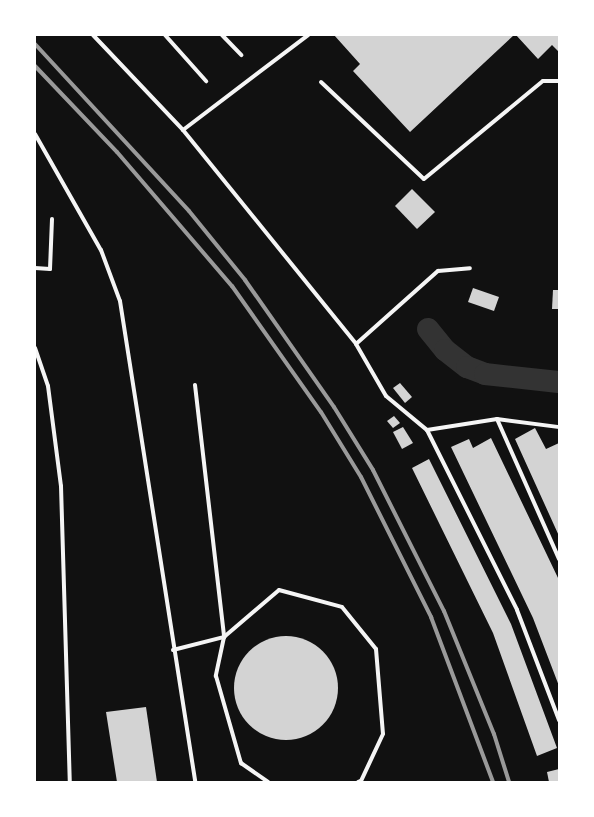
<!DOCTYPE html>
<style>
body{margin:0}
#map{position:relative;width:594px;height:817px;overflow:hidden;background:#111;font-family:"DejaVu Sans",sans-serif}
div>[style]{position:absolute}
.canal>*{height:22px;margin:-11px;padding:0 11px;transform-origin:11px;border-radius:11px;background:#333}
.building>*{inset:0;background:#d3d3d3}
.round{border-radius:50%}
.service>*{height:4px;margin:-2px;padding:0 2px;transform-origin:2px;border-radius:2px;background:#f5f5f5}
.rail>*{height:4px;margin:-2px;padding:0 2px;transform-origin:2px;border-radius:2px;background:#9a9a9a}
span{translate:-50% -50%;white-space:nowrap;text-align:center;line-height:1.15;-webkit-text-stroke:4px #fff;paint-order:stroke}
.frame{position:absolute;inset:0;border:36px solid #fff;pointer-events:none}
</style>
<div id="map">
<div class="canal">
<div style="left:428px;top:329px;width:27px;rotate:51deg"></div>
<div style="left:445px;top:350px;width:28px;rotate:38deg"></div>
<div style="left:467px;top:367px;width:19px;rotate:21deg"></div>
<div style="left:485px;top:374px;width:74px;rotate:6.2deg"></div>
</div>
<div class="building">
<div style="clip-path:polygon(334px 35px,514px 35px,410px 132px,353px 71px,360px 64px)"></div>
<div style="clip-path:polygon(516px 35px,559px 35px,559px 52px,552px 45px,538px 59px)"></div>
<div style="clip-path:polygon(412px 189px,435px 212px,417px 229px,395px 206px)"></div>
<div style="clip-path:polygon(473px 288px,499px 297px,494px 311px,468px 302px)"></div>
<div style="clip-path:polygon(553px 290px,559px 290px,559px 309px,552px 309px)"></div>
<div style="clip-path:polygon(400px 383px,412px 397px,405px 403px,393px 388px)"></div>
<div style="clip-path:polygon(394px 416px,400px 423px,393px 428px,387px 421px)"></div>
<div style="clip-path:polygon(403px 427px,413px 443px,402px 449px,393px 432px)"></div>
<div style="clip-path:polygon(535px 428px,546px 449px,559px 443px,559px 536px,515px 439px)"></div>
<div style="clip-path:polygon(491px 438px,559px 580px,559px 686px,533px 618px,451px 447px,469px 439px,473px 448px)"></div>
<div style="clip-path:polygon(429px 459px,511px 624px,557px 748px,537px 756px,493px 633px,412px 468px)"></div>
<div class="round" style="left:234px;top:636px;width:104px;height:104px"></div>
<div style="clip-path:polygon(146px 707px,157px 782px,117px 782px,106px 712px)"></div>
<div style="clip-path:polygon(559px 769px,559px 782px,549px 782px,547px 772px)"></div>
</div>
<div class="service">
<div style="left:93px;top:35px;width:131px;rotate:46.5deg"></div>
<div style="left:183px;top:130px;width:275px;rotate:51deg"></div>
<div style="left:356px;top:344px;width:60px;rotate:60deg"></div>
<div style="left:386px;top:396px;width:53px;rotate:39.7deg"></div>
<div style="left:427px;top:430px;width:201px;rotate:63.4deg"></div>
<div style="left:517px;top:610px;width:118px;rotate:69.1deg"></div>
<div style="left:165px;top:35px;width:62px;rotate:48.3deg"></div>
<div style="left:222px;top:35px;width:28px;rotate:46deg"></div>
<div style="left:321px;top:82px;width:141px;rotate:43.3deg"></div>
<div style="left:424px;top:179px;width:154px;rotate:-39.5deg"></div>
<div style="left:543px;top:81px;width:16px"></div>
<div style="left:183px;top:130px;width:157px;rotate:-37.2deg"></div>
<div style="left:35px;top:134px;width:133px;rotate:60.4deg"></div>
<div style="left:101px;top:250px;width:54px;rotate:69.6deg"></div>
<div style="left:120px;top:301px;width:487px;rotate:81.1deg"></div>
<div style="left:35px;top:268px;width:15px;rotate:4deg"></div>
<div style="left:50px;top:269px;width:50px;rotate:-87.7deg"></div>
<div style="left:356px;top:344px;width:110px;rotate:-41.7deg"></div>
<div style="left:438px;top:271px;width:32px;rotate:-5deg"></div>
<div style="left:35px;top:348px;width:40px;rotate:71.1deg"></div>
<div style="left:48px;top:386px;width:101px;rotate:82.6deg"></div>
<div style="left:61px;top:486px;width:296px;rotate:88.3deg"></div>
<div style="left:195px;top:385px;width:254px;rotate:83.4deg"></div>
<div style="left:224px;top:637px;width:40px;rotate:102deg"></div>
<div style="left:216px;top:676px;width:91px;rotate:74deg"></div>
<div style="left:241px;top:763px;width:33px;rotate:35deg"></div>
<div style="left:497px;top:419px;width:63px;rotate:7.4deg"></div>
<div style="left:427px;top:430px;width:71px;rotate:-8.9deg"></div>
<div style="left:497px;top:419px;width:153px;rotate:66.1deg"></div>
<div style="left:173px;top:650px;width:53px;rotate:-14.3deg"></div>
<div style="left:224px;top:637px;width:72px;rotate:-40.5deg"></div>
<div style="left:279px;top:590px;width:65px;rotate:15.1deg"></div>
<div style="left:342px;top:607px;width:54px;rotate:51deg"></div>
<div style="left:376px;top:649px;width:85px;rotate:85.3deg"></div>
<div style="left:383px;top:734px;width:52px;rotate:115.1deg"></div>
<div style="left:361px;top:781px;width:3px;rotate:162deg"></div>
</div>
<div class="rail">
<div style="left:35px;top:44px;width:227px;rotate:47.3deg"></div>
<div style="left:189px;top:211px;width:89px;rotate:50.9deg"></div>
<div style="left:245px;top:280px;width:155px;rotate:55deg"></div>
<div style="left:334px;top:407px;width:74px;rotate:58.2deg"></div>
<div style="left:373px;top:470px;width:158px;rotate:63.3deg"></div>
<div style="left:444px;top:611px;width:133px;rotate:67.9deg"></div>
<div style="left:494px;top:734px;width:50px;rotate:72.6deg"></div>
<div style="left:35px;top:66px;width:119px;rotate:46.4deg"></div>
<div style="left:117px;top:152px;width:177px;rotate:49.4deg"></div>
<div style="left:232px;top:286px;width:154px;rotate:54.8deg"></div>
<div style="left:321px;top:412px;width:76px;rotate:58.4deg"></div>
<div style="left:361px;top:477px;width:157px;rotate:63.4deg"></div>
<div style="left:431px;top:617px;width:176px;rotate:69.4deg"></div>
</div>
<div class="frame"></div>
</div>
